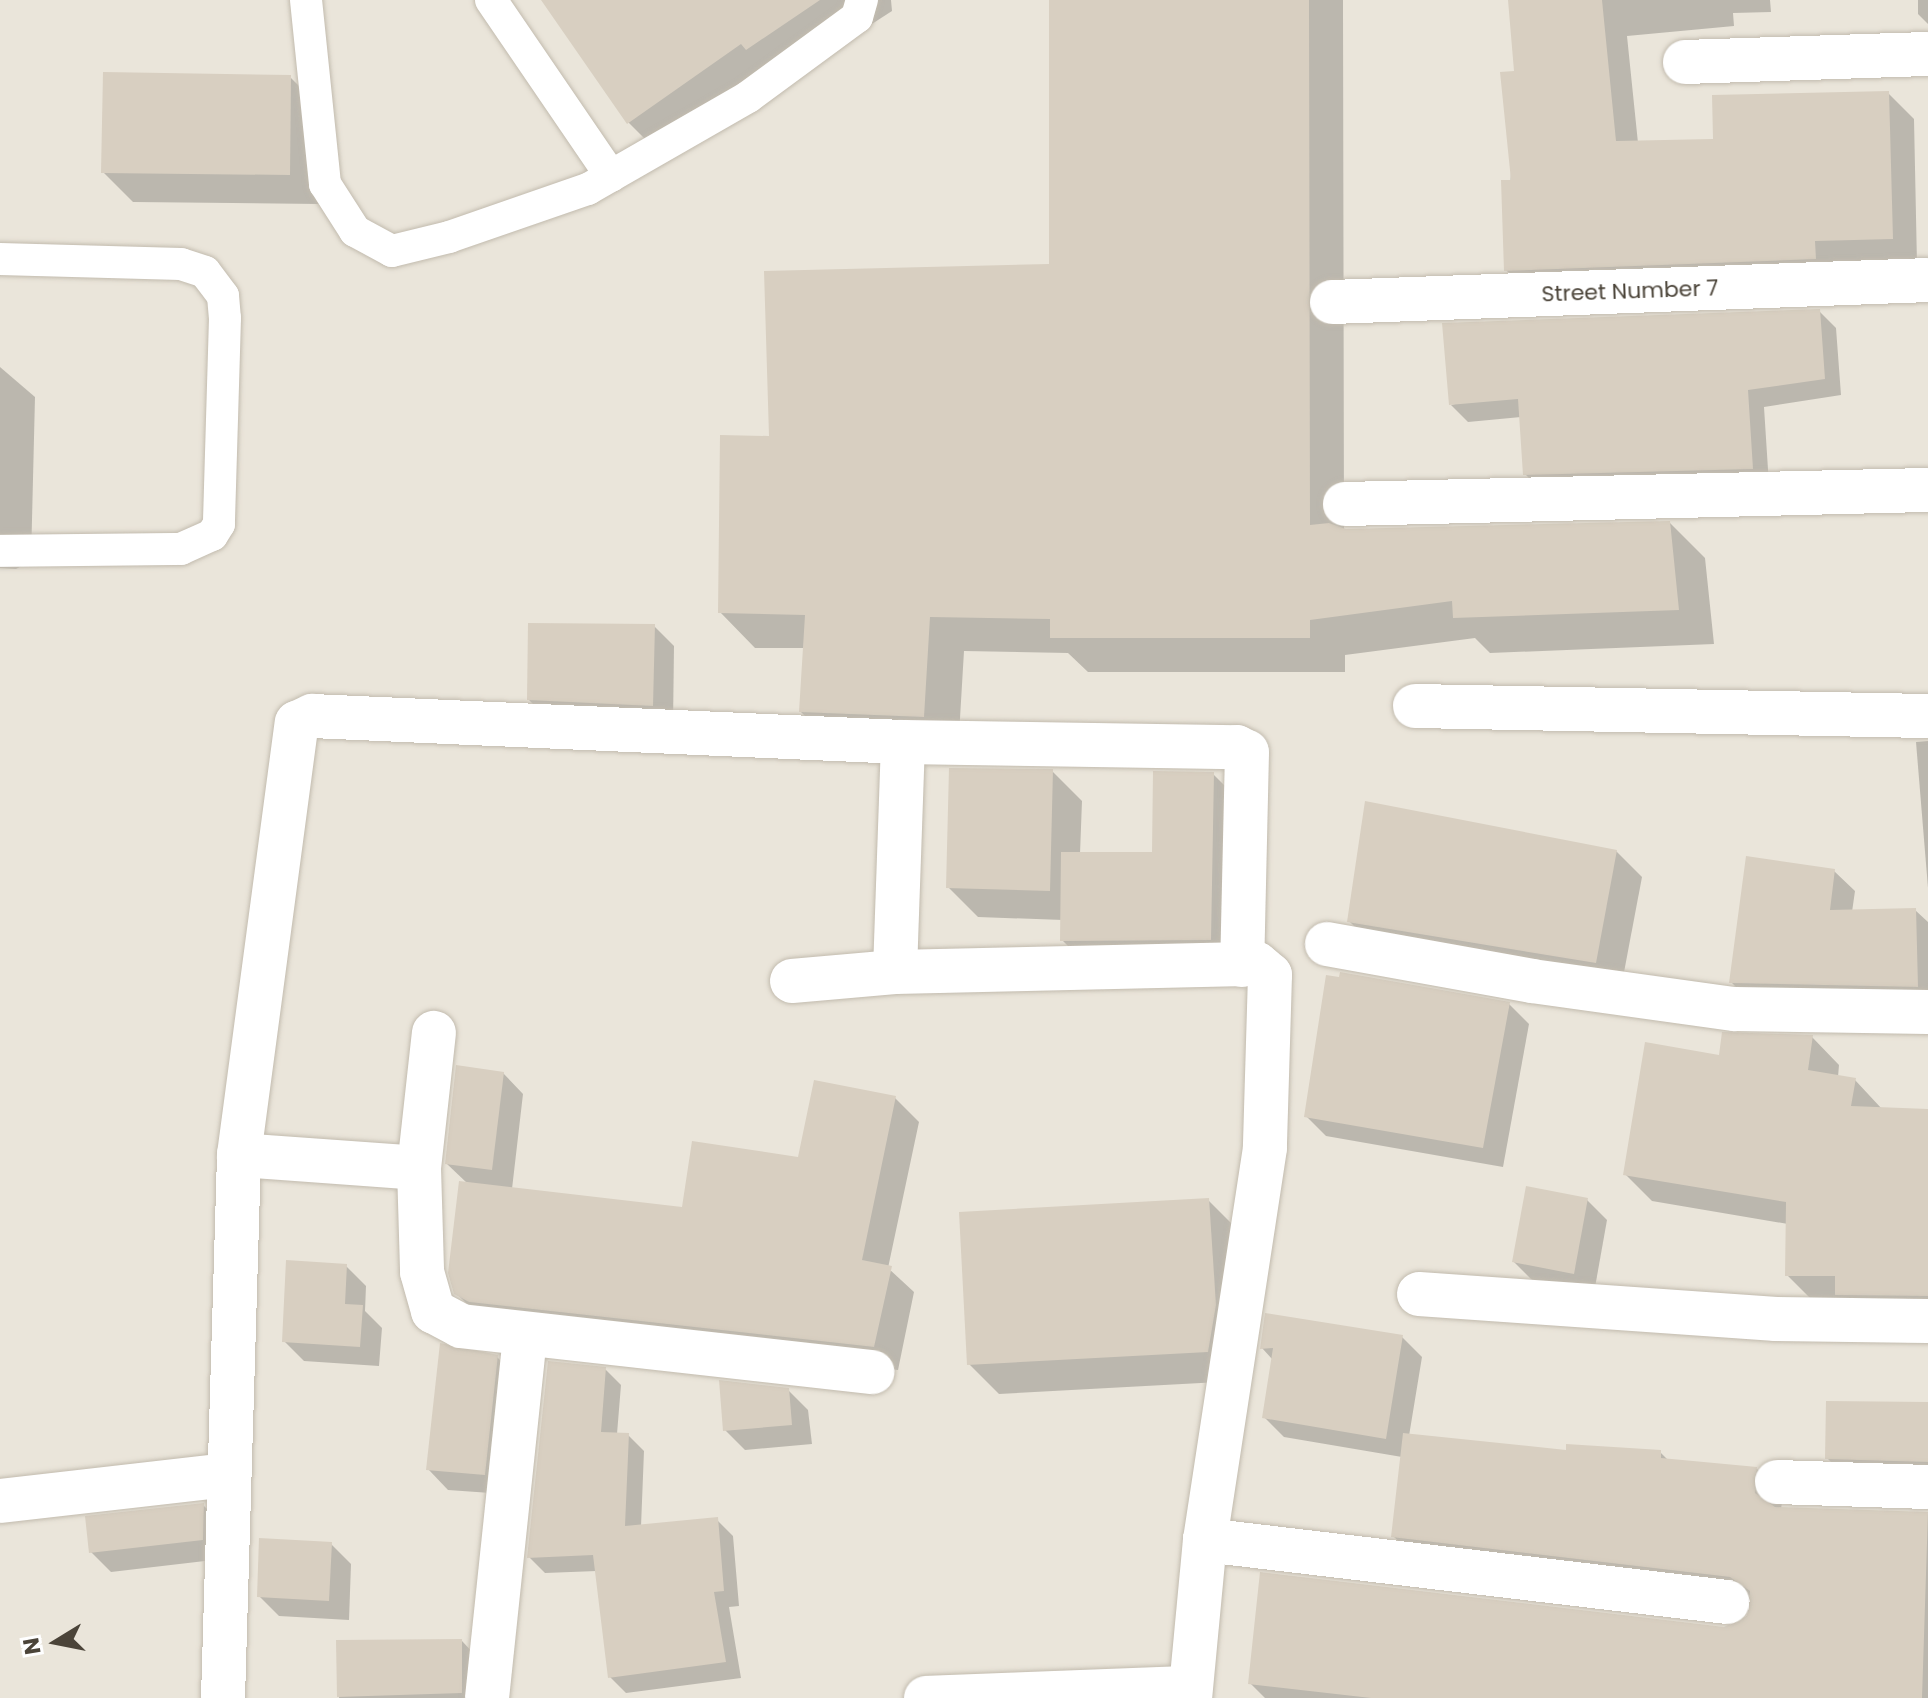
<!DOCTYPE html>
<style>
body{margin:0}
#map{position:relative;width:1928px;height:1698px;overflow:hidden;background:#f6f3ec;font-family:Poppins,sans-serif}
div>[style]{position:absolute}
.residential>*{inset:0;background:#eae5da}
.shadow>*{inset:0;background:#0003}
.building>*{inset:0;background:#d8cfc1}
.roads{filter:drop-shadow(0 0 2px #c2bbae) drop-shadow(0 0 2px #c2bbae)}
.service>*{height:32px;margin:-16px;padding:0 16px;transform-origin:16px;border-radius:16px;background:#fff}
.minor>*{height:44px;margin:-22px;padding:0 22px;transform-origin:22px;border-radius:22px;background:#fff}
span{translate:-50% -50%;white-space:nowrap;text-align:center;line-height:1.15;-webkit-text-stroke:8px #fff;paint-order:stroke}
.street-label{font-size:22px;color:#4b4439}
.north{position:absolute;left:16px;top:1602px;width:80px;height:80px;-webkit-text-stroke:6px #fff;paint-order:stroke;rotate:260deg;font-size:22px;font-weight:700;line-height:32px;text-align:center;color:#4b4439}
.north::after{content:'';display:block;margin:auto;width:28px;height:36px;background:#4b4439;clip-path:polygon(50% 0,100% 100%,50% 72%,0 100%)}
</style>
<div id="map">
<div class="residential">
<div style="clip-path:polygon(0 0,1928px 0,1928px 1698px,0 1698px)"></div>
</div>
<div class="shadow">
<div style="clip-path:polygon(543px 0,891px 0,892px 11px,664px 158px,628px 122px)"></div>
<div style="clip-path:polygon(1051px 0,1343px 0,1344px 531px,1670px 523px,1705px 558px,1714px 644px,1490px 653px,1475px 638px,1345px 655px,1345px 672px,1088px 672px,1068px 653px,964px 651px,958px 752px,836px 747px,801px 712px,805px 648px,755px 648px,720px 612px,771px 438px,1051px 266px)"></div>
<div style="clip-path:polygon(1510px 0,1770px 0,1771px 12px,1733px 13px,1734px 26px,1627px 36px,1638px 143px,1715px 141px,1888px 93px,1914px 119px,1917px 264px,1531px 295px,1506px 270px,1516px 73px)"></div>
<div style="clip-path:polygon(1918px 0,1928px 0,1928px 24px,1918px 14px)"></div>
<div style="clip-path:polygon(290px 77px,319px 106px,319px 204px,133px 202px,103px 172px)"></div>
<div style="clip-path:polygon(1819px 311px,1836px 328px,1841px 395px,1764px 407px,1769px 485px,1542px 491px,1525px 474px,1521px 417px,1468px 422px,1451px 405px)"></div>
<div style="clip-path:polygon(0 367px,35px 397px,31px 561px,16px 569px,0 568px)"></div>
<div style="clip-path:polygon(654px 626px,674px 646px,673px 725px,549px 720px,529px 700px)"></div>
<div style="clip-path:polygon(1928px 741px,1928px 888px,1916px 742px)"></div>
<div style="clip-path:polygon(1052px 771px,1082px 801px,1080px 854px,1154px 854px,1213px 774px,1233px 794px,1230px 959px,1082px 960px,1062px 940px,1063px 920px,978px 917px,948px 887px)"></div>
<div style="clip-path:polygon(1616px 851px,1642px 877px,1621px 988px,1375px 947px,1350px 922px)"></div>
<div style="clip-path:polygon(1834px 871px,1855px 891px,1852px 912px,1915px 910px,1928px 922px,1928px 1006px,1751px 1002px,1731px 982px)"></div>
<div style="clip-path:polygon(1509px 1004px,1529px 1024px,1503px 1167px,1326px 1136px,1306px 1116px)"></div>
<div style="clip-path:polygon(1812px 1037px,1839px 1065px,1838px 1077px,1855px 1080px,1882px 1109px,1928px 1111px,1928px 1322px,1815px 1303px,1787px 1275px,1788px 1224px,1652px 1201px,1625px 1174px,1721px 1057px)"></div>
<div style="clip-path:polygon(503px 1073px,523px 1094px,512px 1189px,683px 1210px,799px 1159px,895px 1098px,919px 1122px,888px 1268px,914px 1292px,898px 1370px,494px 1325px,480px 1317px,456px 1293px,467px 1183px,447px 1164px)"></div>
<div style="clip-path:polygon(1208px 1200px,1238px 1230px,1238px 1381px,999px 1394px,969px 1364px)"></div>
<div style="clip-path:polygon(1587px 1200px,1607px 1220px,1594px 1293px,1534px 1282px,1514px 1262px)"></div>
<div style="clip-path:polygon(346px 1266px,366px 1286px,365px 1311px,382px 1328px,379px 1366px,304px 1361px,284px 1341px)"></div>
<div style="clip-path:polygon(1402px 1337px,1422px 1357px,1409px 1436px,1568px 1452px,1660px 1452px,1669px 1461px,1757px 1469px,1783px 1495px,1781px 1509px,1928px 1514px,1928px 1698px,1265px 1698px,1250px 1683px,1724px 1629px,1739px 1626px,1754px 1606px,1753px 1602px,1420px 1562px,1393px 1536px,1402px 1457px,1284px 1437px,1264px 1417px,1273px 1360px,1262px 1348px)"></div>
<div style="clip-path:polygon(497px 1357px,517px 1377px,505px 1494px,448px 1490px,428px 1469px)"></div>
<div style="clip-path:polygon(605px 1369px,621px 1385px,617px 1434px,628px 1435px,644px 1451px,641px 1527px,717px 1520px,733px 1536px,739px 1606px,729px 1607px,741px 1678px,626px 1693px,610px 1677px,597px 1571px,545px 1573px,529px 1557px)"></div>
<div style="clip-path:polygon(788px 1390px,808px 1410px,812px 1444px,745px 1450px,725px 1430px)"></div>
<div style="clip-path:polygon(1928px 1404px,1928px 1488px,1854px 1485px,1827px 1458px)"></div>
<div style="clip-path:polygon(203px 1505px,223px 1525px,222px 1559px,111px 1572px,91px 1552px)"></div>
<div style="clip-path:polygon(331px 1544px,351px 1564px,349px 1620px,279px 1616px,259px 1596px)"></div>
<div style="clip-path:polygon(462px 1641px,476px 1656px,476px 1698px,339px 1698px,338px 1642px)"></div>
</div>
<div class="building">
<div style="clip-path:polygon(541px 0,820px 0,746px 50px,741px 44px,627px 124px)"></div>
<div style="clip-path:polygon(1049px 0,1309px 0,1310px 525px,1329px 523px,1346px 529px,1670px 521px,1679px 610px,1453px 618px,1452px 601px,1310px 620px,1310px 638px,1050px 638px,1050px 619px,930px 617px,924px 717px,799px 712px,805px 615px,718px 613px,720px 435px,769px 436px,764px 271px,1049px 264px)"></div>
<div style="clip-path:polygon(1508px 0,1602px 0,1616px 141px,1713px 139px,1712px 95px,1889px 91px,1893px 239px,1815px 241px,1816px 259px,1504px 271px,1501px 180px,1511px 180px,1500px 72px,1514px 71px)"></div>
<div style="clip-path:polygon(103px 72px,291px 75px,290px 175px,101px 173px)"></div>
<div style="clip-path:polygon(1820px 309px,1825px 379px,1748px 390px,1753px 469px,1523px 475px,1518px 399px,1449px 405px,1442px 323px)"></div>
<div style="clip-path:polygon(528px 623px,655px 624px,653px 706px,527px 700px)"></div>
<div style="clip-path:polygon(949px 768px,1053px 769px,1050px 891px,946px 888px)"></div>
<div style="clip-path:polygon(1153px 771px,1214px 772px,1211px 940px,1060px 941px,1061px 852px,1152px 852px)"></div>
<div style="clip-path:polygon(1365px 801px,1617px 850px,1596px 963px,1347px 922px)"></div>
<div style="clip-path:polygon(1746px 856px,1835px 869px,1830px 910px,1916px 908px,1918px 987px,1729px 983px)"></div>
<div style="clip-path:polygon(1340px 972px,1510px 1002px,1483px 1148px,1304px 1117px,1326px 975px,1339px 977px)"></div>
<div style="clip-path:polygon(1722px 1032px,1813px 1035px,1808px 1070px,1856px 1078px,1851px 1106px,1928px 1109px,1928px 1296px,1835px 1295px,1835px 1276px,1785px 1276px,1786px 1202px,1623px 1175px,1645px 1042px,1719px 1055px)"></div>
<div style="clip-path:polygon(456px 1065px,504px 1072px,492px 1170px,445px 1164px)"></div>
<div style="clip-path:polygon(814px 1080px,896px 1096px,862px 1260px,892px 1266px,874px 1347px,469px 1302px,454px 1294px,448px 1273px,459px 1181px,682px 1207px,692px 1141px,798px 1157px)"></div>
<div style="clip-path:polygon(1526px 1186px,1588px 1198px,1574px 1274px,1512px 1262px)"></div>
<div style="clip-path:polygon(1209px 1198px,1216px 1305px,1208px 1352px,967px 1365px,959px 1212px)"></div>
<div style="clip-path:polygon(286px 1260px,347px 1264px,345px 1304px,363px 1305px,360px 1347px,282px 1342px)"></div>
<div style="clip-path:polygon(1265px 1313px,1403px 1335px,1386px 1439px,1262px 1418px,1273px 1348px,1260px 1349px)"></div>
<div style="clip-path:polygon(440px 1343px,498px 1355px,485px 1475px,426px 1470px)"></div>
<div style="clip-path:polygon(548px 1361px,606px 1367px,601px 1432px,629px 1433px,625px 1526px,718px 1517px,724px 1591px,714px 1592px,726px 1662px,608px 1678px,593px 1555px,527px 1558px)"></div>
<div style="clip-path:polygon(719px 1380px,789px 1388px,792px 1425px,723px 1431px)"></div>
<div style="clip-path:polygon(1826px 1401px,1928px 1402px,1928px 1462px,1825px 1459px)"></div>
<div style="clip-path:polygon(1403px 1433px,1566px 1450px,1566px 1444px,1661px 1450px,1661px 1458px,1757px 1467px,1755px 1493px,1775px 1507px,1928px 1512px,1922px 1698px,1371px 1698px,1248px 1684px,1260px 1572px,1724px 1627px,1747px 1616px,1750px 1591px,1730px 1577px,1391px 1537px)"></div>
<div style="clip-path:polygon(204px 1503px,203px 1540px,89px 1553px,85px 1516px)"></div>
<div style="clip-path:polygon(259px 1538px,332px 1542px,329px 1601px,257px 1597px)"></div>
<div style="clip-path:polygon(462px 1639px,462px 1693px,337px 1697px,336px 1640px)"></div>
</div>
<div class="roads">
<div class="service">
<div style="left:306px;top:0;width:185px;rotate:84.1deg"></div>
<div style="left:325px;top:184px;width:56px;rotate:57.4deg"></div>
<div style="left:355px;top:231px;width:42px;rotate:28.4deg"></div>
<div style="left:392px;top:251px;width:59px;rotate:-13.8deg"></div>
<div style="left:449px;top:237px;width:147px;rotate:-19.1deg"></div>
<div style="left:588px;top:189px;width:185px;rotate:-29.9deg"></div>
<div style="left:748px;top:97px;width:135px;rotate:-36.3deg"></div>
<div style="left:857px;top:17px;width:18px;rotate:-74deg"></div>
<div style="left:491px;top:0;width:213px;rotate:55.7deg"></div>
<div style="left:0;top:259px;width:181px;rotate:1.6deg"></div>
<div style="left:181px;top:264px;width:25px;rotate:18deg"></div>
<div style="left:205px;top:272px;width:30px;rotate:53deg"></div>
<div style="left:223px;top:296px;width:22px;rotate:85deg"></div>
<div style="left:225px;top:318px;width:206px;rotate:91.7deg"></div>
<div style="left:219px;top:524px;width:13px;rotate:122deg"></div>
<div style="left:212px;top:535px;width:34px;rotate:156deg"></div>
<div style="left:181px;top:549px;width:181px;rotate:179.4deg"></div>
</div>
<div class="minor">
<div style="left:1685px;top:62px;width:243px;rotate:-1.9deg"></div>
<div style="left:1332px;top:302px;width:596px;rotate:-2.11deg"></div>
<div style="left:1345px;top:504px;width:583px;rotate:-1.38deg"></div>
<div style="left:1415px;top:706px;width:513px;rotate:1.12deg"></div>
<div style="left:903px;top:742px;width:334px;rotate:0.9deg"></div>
<div style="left:1237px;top:747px;width:11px;rotate:27deg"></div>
<div style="left:1247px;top:752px;width:213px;rotate:91.3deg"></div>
<div style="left:1327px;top:944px;width:208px;rotate:10.2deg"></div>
<div style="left:1532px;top:981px;width:205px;rotate:7.9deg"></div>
<div style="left:1735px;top:1009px;width:193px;rotate:0.9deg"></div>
<div style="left:792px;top:981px;width:103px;rotate:-5deg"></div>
<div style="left:895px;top:972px;width:362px;rotate:-1.3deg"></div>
<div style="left:1257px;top:964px;width:17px;rotate:40deg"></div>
<div style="left:1270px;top:975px;width:173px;rotate:91.7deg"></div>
<div style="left:1265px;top:1148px;width:397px;rotate:98.7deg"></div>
<div style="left:1205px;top:1540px;width:159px;rotate:95.4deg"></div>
<div style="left:239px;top:1155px;width:180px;rotate:4.1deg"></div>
<div style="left:419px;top:1168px;width:104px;rotate:88.3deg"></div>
<div style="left:422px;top:1272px;width:41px;rotate:74.2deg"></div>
<div style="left:433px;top:1311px;width:32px;rotate:28deg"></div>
<div style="left:461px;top:1326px;width:414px;rotate:6.4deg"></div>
<div style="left:419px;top:1168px;width:136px;rotate:-83.7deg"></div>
<div style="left:1419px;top:1294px;width:358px;rotate:4deg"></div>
<div style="left:1776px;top:1319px;width:152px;rotate:0.8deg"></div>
<div style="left:1777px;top:1482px;width:151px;rotate:1.9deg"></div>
<div style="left:0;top:1501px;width:230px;rotate:-6.5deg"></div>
<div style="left:1205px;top:1540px;width:526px;rotate:6.77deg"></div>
<div style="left:223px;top:1698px;width:543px;rotate:-88.31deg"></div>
<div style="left:239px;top:1155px;width:436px;rotate:-82.4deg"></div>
<div style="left:297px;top:723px;width:17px;rotate:-25deg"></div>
<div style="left:312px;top:716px;width:592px;rotate:2.52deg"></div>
<div style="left:903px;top:742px;width:230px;rotate:92deg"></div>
<div style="left:487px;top:1698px;width:363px;rotate:-84deg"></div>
<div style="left:926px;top:1698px;width:264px;rotate:-2.2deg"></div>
</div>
</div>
<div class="street-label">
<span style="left:1630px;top:291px;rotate:-2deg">Street Number 7</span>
</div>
<div class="north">N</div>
</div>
